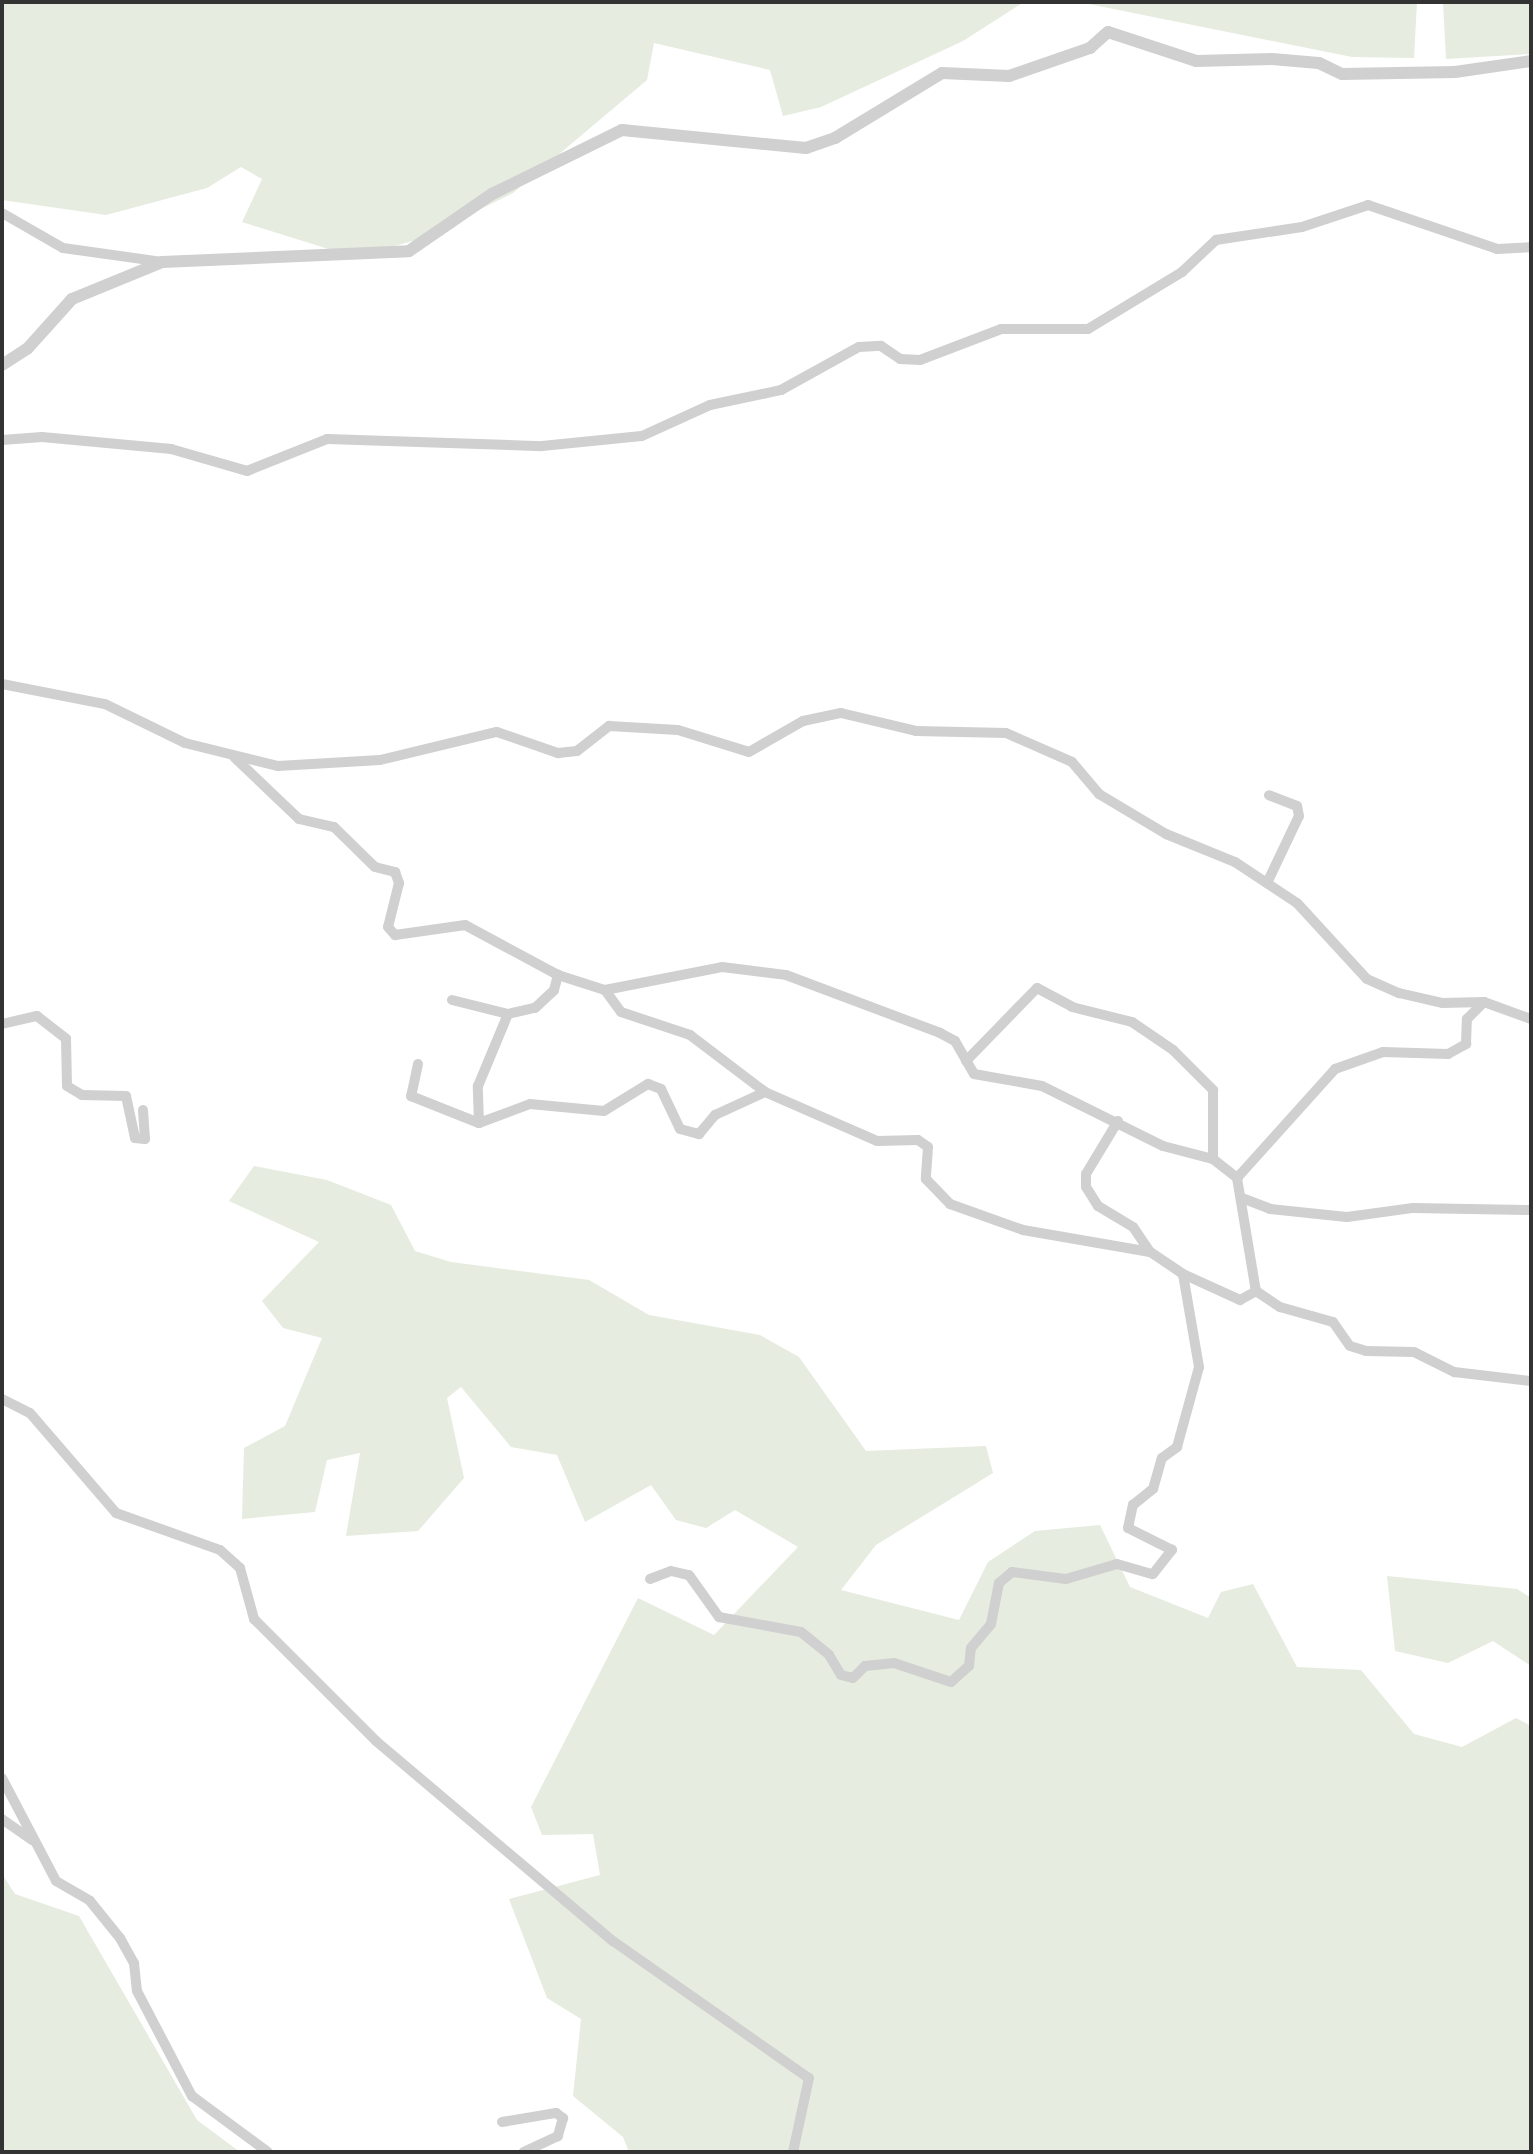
<!DOCTYPE html>
<style>
body{margin:0}
#map{position:relative;width:1533px;height:2154px;overflow:hidden;background:#fff;font-family:Inter,sans-serif}
div>[style]{position:absolute}
.green>*{inset:0;background:#e6ecdf}
.minor>*{height:10px;margin:-5px;padding:0 5px;transform-origin:5px;border-radius:5px;background:#d0d0d0}
.tertiary>*{height:12px;margin:-6px;padding:0 6px;transform-origin:6px;border-radius:6px;background:#d0d0d0}
span{translate:-50% -50%;white-space:nowrap;text-align:center;line-height:1.15;-webkit-text-stroke:7px #fff;paint-order:stroke}
.frame{position:absolute;inset:0;border:4px solid #333;pointer-events:none}
</style>
<div id="map">
<div class="green">
<div style="clip-path:polygon(2px 2px,1024px 2px,963px 41px,821px 107px,783px 116px,770px 70px,654px 43px,647px 80px,513px 193px,420px 239px,354px 257px,242px 222px,262px 179px,241px 167px,207px 188px,106px 215px,2px 200px)"></div>
<div style="clip-path:polygon(1079px 2px,1417px 2px,1414px 58px,1352px 57px)"></div>
<div style="clip-path:polygon(1443px 2px,1531px 2px,1531px 54px,1446px 59px)"></div>
<div style="clip-path:polygon(254px 1166px,327px 1180px,391px 1205px,415px 1251px,451px 1262px,589px 1280px,649px 1315px,760px 1335px,799px 1357px,866px 1451px,986px 1446px,993px 1473px,876px 1545px,841px 1590px,959px 1620px,988px 1562px,1035px 1531px,1100px 1525px,1130px 1587px,1208px 1618px,1221px 1592px,1253px 1584px,1297px 1667px,1361px 1670px,1414px 1734px,1462px 1747px,1516px 1718px,1531px 1726px,1531px 2152px,629px 2152px,623px 2137px,573px 2096px,581px 2019px,547px 1998px,509px 1899px,600px 1875px,593px 1834px,542px 1835px,531px 1807px,638px 1598px,714px 1635px,798px 1547px,735px 1510px,706px 1528px,676px 1520px,651px 1485px,585px 1522px,557px 1455px,511px 1447px,461px 1387px,447px 1398px,464px 1478px,418px 1531px,346px 1536px,360px 1453px,327px 1460px,315px 1512px,242px 1519px,244px 1448px,285px 1426px,322px 1338px,283px 1328px,262px 1301px,319px 1242px,229px 1201px)"></div>
<div style="clip-path:polygon(1387px 1576px,1517px 1589px,1531px 1598px,1531px 1666px,1493px 1641px,1448px 1663px,1395px 1651px)"></div>
<div style="clip-path:polygon(2px 1874px,15px 1894px,79px 1916px,197px 2120px,240px 2152px,2px 2152px)"></div>
</div>
<div class="minor">
<div style="left:2px;top:213px;width:70px;rotate:29.8deg"></div>
<div style="left:63px;top:248px;width:100px;rotate:8deg"></div>
<div style="left:2px;top:440px;width:40px;rotate:-4.3deg"></div>
<div style="left:42px;top:437px;width:130px;rotate:5.3deg"></div>
<div style="left:171px;top:449px;width:79px;rotate:16.1deg"></div>
<div style="left:247px;top:471px;width:86px;rotate:-21.8deg"></div>
<div style="left:327px;top:439px;width:215px;rotate:1.9deg"></div>
<div style="left:542px;top:446px;width:100px;rotate:-5.7deg"></div>
<div style="left:642px;top:436px;width:75px;rotate:-24.5deg"></div>
<div style="left:710px;top:405px;width:73px;rotate:-11.9deg"></div>
<div style="left:781px;top:390px;width:89px;rotate:-28.9deg"></div>
<div style="left:859px;top:347px;width:22px;rotate:-3deg"></div>
<div style="left:881px;top:346px;width:23px;rotate:34deg"></div>
<div style="left:900px;top:359px;width:20px;rotate:3deg"></div>
<div style="left:920px;top:360px;width:87px;rotate:-20.9deg"></div>
<div style="left:1001px;top:329px;width:87px"></div>
<div style="left:1088px;top:329px;width:110px;rotate:-31.2deg"></div>
<div style="left:1182px;top:272px;width:47px;rotate:-43.3deg"></div>
<div style="left:1216px;top:240px;width:87px;rotate:-8.6deg"></div>
<div style="left:1302px;top:227px;width:70px;rotate:-18.4deg"></div>
<div style="left:1368px;top:205px;width:136px;rotate:18.8deg"></div>
<div style="left:1497px;top:249px;width:34px;rotate:-3deg"></div>
<div style="left:2px;top:684px;width:105px;rotate:11deg"></div>
<div style="left:105px;top:704px;width:89px;rotate:26deg"></div>
<div style="left:185px;top:743px;width:96px;rotate:13.9deg"></div>
<div style="left:278px;top:766px;width:102px;rotate:-3.4deg"></div>
<div style="left:380px;top:760px;width:120px;rotate:-13.5deg"></div>
<div style="left:497px;top:732px;width:65px;rotate:19deg"></div>
<div style="left:558px;top:753px;width:19px;rotate:-6deg"></div>
<div style="left:577px;top:751px;width:41px;rotate:-38deg"></div>
<div style="left:609px;top:726px;width:69px;rotate:3.3deg"></div>
<div style="left:678px;top:730px;width:74px;rotate:17.2deg"></div>
<div style="left:749px;top:752px;width:62px;rotate:-29.9deg"></div>
<div style="left:803px;top:721px;width:39px;rotate:-12deg"></div>
<div style="left:841px;top:713px;width:77px;rotate:13.5deg"></div>
<div style="left:916px;top:731px;width:90px;rotate:1.3deg"></div>
<div style="left:1006px;top:733px;width:72px;rotate:23.7deg"></div>
<div style="left:1072px;top:762px;width:42px;rotate:49.8deg"></div>
<div style="left:1099px;top:794px;width:78px;rotate:30.8deg"></div>
<div style="left:1166px;top:834px;width:74px;rotate:22.1deg"></div>
<div style="left:1235px;top:862px;width:74px;rotate:33.5deg"></div>
<div style="left:1297px;top:903px;width:103px;rotate:47.4deg"></div>
<div style="left:1367px;top:979px;width:35px;rotate:24deg"></div>
<div style="left:1399px;top:993px;width:44px;rotate:13.1deg"></div>
<div style="left:1442px;top:1003px;width:42px;rotate:-1.4deg"></div>
<div style="left:1484px;top:1002px;width:50px;rotate:19.9deg"></div>
<div style="left:234px;top:757px;width:90px;rotate:43.6deg"></div>
<div style="left:299px;top:819px;width:36px;rotate:13deg"></div>
<div style="left:334px;top:827px;width:57px;rotate:44.3deg"></div>
<div style="left:375px;top:867px;width:21px;rotate:14deg"></div>
<div style="left:395px;top:872px;width:12px;rotate:70deg"></div>
<div style="left:399px;top:883px;width:45px;rotate:104deg"></div>
<div style="left:388px;top:927px;width:11px;rotate:49deg"></div>
<div style="left:395px;top:935px;width:71px;rotate:-8.1deg"></div>
<div style="left:465px;top:925px;width:106px;rotate:28.3deg"></div>
<div style="left:558px;top:975px;width:49px;rotate:17.7deg"></div>
<div style="left:605px;top:990px;width:119px;rotate:-11.1deg"></div>
<div style="left:722px;top:967px;width:64px;rotate:7.1deg"></div>
<div style="left:786px;top:975px;width:165px;rotate:20.6deg"></div>
<div style="left:940px;top:1033px;width:17px;rotate:28deg"></div>
<div style="left:955px;top:1041px;width:38px;rotate:60deg"></div>
<div style="left:974px;top:1074px;width:69px;rotate:10deg"></div>
<div style="left:1042px;top:1086px;width:135px;rotate:26.4deg"></div>
<div style="left:1163px;top:1146px;width:52px;rotate:14.6deg"></div>
<div style="left:1213px;top:1159px;width:31px;rotate:38deg"></div>
<div style="left:1237px;top:1178px;width:115px;rotate:80.5deg"></div>
<div style="left:1256px;top:1291px;width:29px;rotate:34deg"></div>
<div style="left:1280px;top:1307px;width:55px;rotate:15.8deg"></div>
<div style="left:1333px;top:1322px;width:29px;rotate:55deg"></div>
<div style="left:1350px;top:1346px;width:17px;rotate:17deg"></div>
<div style="left:1366px;top:1351px;width:48px;rotate:1.2deg"></div>
<div style="left:1414px;top:1352px;width:45px;rotate:26.6deg"></div>
<div style="left:1454px;top:1372px;width:78px;rotate:6.7deg"></div>
<div style="left:1267px;top:883px;width:74px;rotate:-64.5deg"></div>
<div style="left:1299px;top:816px;width:10px;rotate:-101deg"></div>
<div style="left:1297px;top:806px;width:30px;rotate:-159deg"></div>
<div style="left:605px;top:990px;width:27px;rotate:54deg"></div>
<div style="left:621px;top:1012px;width:73px;rotate:18.4deg"></div>
<div style="left:690px;top:1035px;width:94px;rotate:37.2deg"></div>
<div style="left:765px;top:1092px;width:122px;rotate:23.6deg"></div>
<div style="left:877px;top:1141px;width:41px;rotate:-1.4deg"></div>
<div style="left:918px;top:1140px;width:12px;rotate:35deg"></div>
<div style="left:928px;top:1147px;width:32px;rotate:94deg"></div>
<div style="left:926px;top:1179px;width:35px;rotate:46deg"></div>
<div style="left:950px;top:1204px;width:77px;rotate:19.6deg"></div>
<div style="left:1023px;top:1230px;width:129px;rotate:9.8deg"></div>
<div style="left:452px;top:1000px;width:58px;rotate:14deg"></div>
<div style="left:508px;top:1014px;width:28px;rotate:-13deg"></div>
<div style="left:535px;top:1008px;width:26px;rotate:-43deg"></div>
<div style="left:554px;top:990px;width:16px;rotate:-75deg"></div>
<div style="left:2px;top:1024px;width:36px;rotate:-13deg"></div>
<div style="left:37px;top:1016px;width:37px;rotate:38deg"></div>
<div style="left:66px;top:1039px;width:47px;rotate:88.8deg"></div>
<div style="left:67px;top:1086px;width:17px;rotate:31deg"></div>
<div style="left:82px;top:1095px;width:44px;rotate:1.3deg"></div>
<div style="left:126px;top:1096px;width:43px;rotate:77.9deg"></div>
<div style="left:135px;top:1138px;width:10px;rotate:6deg"></div>
<div style="left:145px;top:1139px;width:29px;rotate:-94deg"></div>
<div style="left:966px;top:1061px;width:102px;rotate:-45.8deg"></div>
<div style="left:1037px;top:988px;width:40px;rotate:28deg"></div>
<div style="left:1072px;top:1007px;width:62px;rotate:14deg"></div>
<div style="left:1132px;top:1022px;width:50px;rotate:34.3deg"></div>
<div style="left:1173px;top:1050px;width:57px;rotate:45deg"></div>
<div style="left:1213px;top:1090px;width:69px;rotate:90deg"></div>
<div style="left:418px;top:1064px;width:33px;rotate:102deg"></div>
<div style="left:411px;top:1096px;width:73px;rotate:21.7deg"></div>
<div style="left:479px;top:1123px;width:37px;rotate:-92deg"></div>
<div style="left:478px;top:1086px;width:78px;rotate:-67.4deg"></div>
<div style="left:479px;top:1123px;width:54px;rotate:-20.4deg"></div>
<div style="left:530px;top:1104px;width:74px;rotate:5.4deg"></div>
<div style="left:604px;top:1111px;width:52px;rotate:-31.5deg"></div>
<div style="left:648px;top:1084px;width:14px;rotate:21deg"></div>
<div style="left:661px;top:1089px;width:44px;rotate:64.6deg"></div>
<div style="left:680px;top:1129px;width:20px;rotate:15deg"></div>
<div style="left:699px;top:1134px;width:25px;rotate:-50deg"></div>
<div style="left:715px;top:1115px;width:55px;rotate:-24.7deg"></div>
<div style="left:1237px;top:1178px;width:147px;rotate:-48deg"></div>
<div style="left:1335px;top:1069px;width:51px;rotate:-19.5deg"></div>
<div style="left:1383px;top:1052px;width:65px;rotate:1.8deg"></div>
<div style="left:1448px;top:1054px;width:21px;rotate:-29deg"></div>
<div style="left:1466px;top:1044px;width:25px;rotate:-88deg"></div>
<div style="left:1467px;top:1019px;width:24px;rotate:-45deg"></div>
<div style="left:1242px;top:1198px;width:30px;rotate:21deg"></div>
<div style="left:1270px;top:1209px;width:77px;rotate:5.9deg"></div>
<div style="left:1347px;top:1217px;width:67px;rotate:-7.8deg"></div>
<div style="left:1413px;top:1208px;width:118px;rotate:1deg"></div>
<div style="left:1183px;top:1274px;width:63px;rotate:24.5deg"></div>
<div style="left:1240px;top:1300px;width:18px;rotate:-29deg"></div>
<div style="left:2px;top:1399px;width:31px;rotate:27deg"></div>
<div style="left:30px;top:1413px;width:132px;rotate:49.3deg"></div>
<div style="left:116px;top:1513px;width:110px;rotate:19.6deg"></div>
<div style="left:220px;top:1550px;width:27px;rotate:42deg"></div>
<div style="left:240px;top:1568px;width:53px;rotate:74.6deg"></div>
<div style="left:254px;top:1619px;width:173px;rotate:45deg"></div>
<div style="left:376px;top:1741px;width:310px;rotate:40.2deg"></div>
<div style="left:613px;top:1941px;width:239px;rotate:35deg"></div>
<div style="left:809px;top:2078px;width:76px;rotate:102.2deg"></div>
<div style="left:650px;top:1579px;width:22px;rotate:-21deg"></div>
<div style="left:671px;top:1571px;width:18px;rotate:13deg"></div>
<div style="left:689px;top:1575px;width:52px;rotate:54.5deg"></div>
<div style="left:719px;top:1617px;width:83px;rotate:10.4deg"></div>
<div style="left:801px;top:1632px;width:36px;rotate:39deg"></div>
<div style="left:829px;top:1655px;width:23px;rotate:59deg"></div>
<div style="left:841px;top:1675px;width:12px;rotate:14deg"></div>
<div style="left:853px;top:1678px;width:17px;rotate:-45deg"></div>
<div style="left:865px;top:1666px;width:29px;rotate:-6deg"></div>
<div style="left:894px;top:1663px;width:60px;rotate:18.4deg"></div>
<div style="left:951px;top:1682px;width:24px;rotate:-42deg"></div>
<div style="left:969px;top:1666px;width:18px;rotate:-84deg"></div>
<div style="left:971px;top:1648px;width:31px;rotate:-50deg"></div>
<div style="left:991px;top:1624px;width:42px;rotate:-79deg"></div>
<div style="left:999px;top:1583px;width:17px;rotate:-40deg"></div>
<div style="left:1012px;top:1572px;width:54px;rotate:7.4deg"></div>
<div style="left:1066px;top:1579px;width:53px;rotate:-16.4deg"></div>
<div style="left:1117px;top:1564px;width:37px;rotate:16deg"></div>
<div style="left:1153px;top:1574px;width:31px;rotate:-52deg"></div>
<div style="left:1172px;top:1550px;width:49px;rotate:-153.4deg"></div>
<div style="left:1128px;top:1528px;width:24px;rotate:-78deg"></div>
<div style="left:1133px;top:1505px;width:26px;rotate:-39deg"></div>
<div style="left:1153px;top:1489px;width:32px;rotate:-74deg"></div>
<div style="left:1162px;top:1458px;width:19px;rotate:-36deg"></div>
<div style="left:1177px;top:1447px;width:83px;rotate:-74.6deg"></div>
<div style="left:1199px;top:1367px;width:94px;rotate:-99.8deg"></div>
<div style="left:1183px;top:1274px;width:40px;rotate:-146deg"></div>
<div style="left:1150px;top:1252px;width:30px;rotate:-124deg"></div>
<div style="left:1133px;top:1227px;width:41px;rotate:-149deg"></div>
<div style="left:1098px;top:1206px;width:22px;rotate:-122deg"></div>
<div style="left:1086px;top:1187px;width:13px;rotate:-90deg"></div>
<div style="left:1086px;top:1174px;width:62px;rotate:-58.9deg"></div>
<div style="left:2px;top:1778px;width:116px;rotate:62.3deg"></div>
<div style="left:56px;top:1881px;width:39px;rotate:30deg"></div>
<div style="left:90px;top:1901px;width:48px;rotate:51deg"></div>
<div style="left:120px;top:1938px;width:29px;rotate:61deg"></div>
<div style="left:134px;top:1963px;width:28px;rotate:84deg"></div>
<div style="left:137px;top:1991px;width:119px;rotate:62.4deg"></div>
<div style="left:192px;top:2096px;width:94px;rotate:36.4deg"></div>
<div style="left:2px;top:1819px;width:37px;rotate:35deg"></div>
<div style="left:502px;top:2122px;width:55px;rotate:-9.5deg"></div>
<div style="left:556px;top:2113px;width:9px;rotate:36deg"></div>
<div style="left:563px;top:2118px;width:19px;rotate:106deg"></div>
<div style="left:558px;top:2136px;width:38px;rotate:155deg"></div>
</div>
<div class="tertiary">
<div style="left:2px;top:365px;width:31px;rotate:-33deg"></div>
<div style="left:28px;top:348px;width:66px;rotate:-48.1deg"></div>
<div style="left:72px;top:299px;width:97px;rotate:-22.3deg"></div>
<div style="left:162px;top:262px;width:247px;rotate:-2.5deg"></div>
<div style="left:409px;top:251px;width:101px;rotate:-34.5deg"></div>
<div style="left:492px;top:194px;width:145px;rotate:-26.2deg"></div>
<div style="left:622px;top:130px;width:185px;rotate:5.6deg"></div>
<div style="left:806px;top:148px;width:31px;rotate:-19deg"></div>
<div style="left:835px;top:138px;width:125px;rotate:-31.3deg"></div>
<div style="left:942px;top:73px;width:67px;rotate:2.6deg"></div>
<div style="left:1009px;top:76px;width:86px;rotate:-19.1deg"></div>
<div style="left:1090px;top:48px;width:24px;rotate:-42deg"></div>
<div style="left:1108px;top:32px;width:93px;rotate:18.2deg"></div>
<div style="left:1196px;top:61px;width:76px;rotate:-1.5deg"></div>
<div style="left:1272px;top:59px;width:47px;rotate:4.9deg"></div>
<div style="left:1319px;top:63px;width:25px;rotate:26deg"></div>
<div style="left:1342px;top:74px;width:113px;rotate:-1deg"></div>
<div style="left:1455px;top:72px;width:77px;rotate:-8.2deg"></div>
</div>
<div class="frame"></div>
</div>
